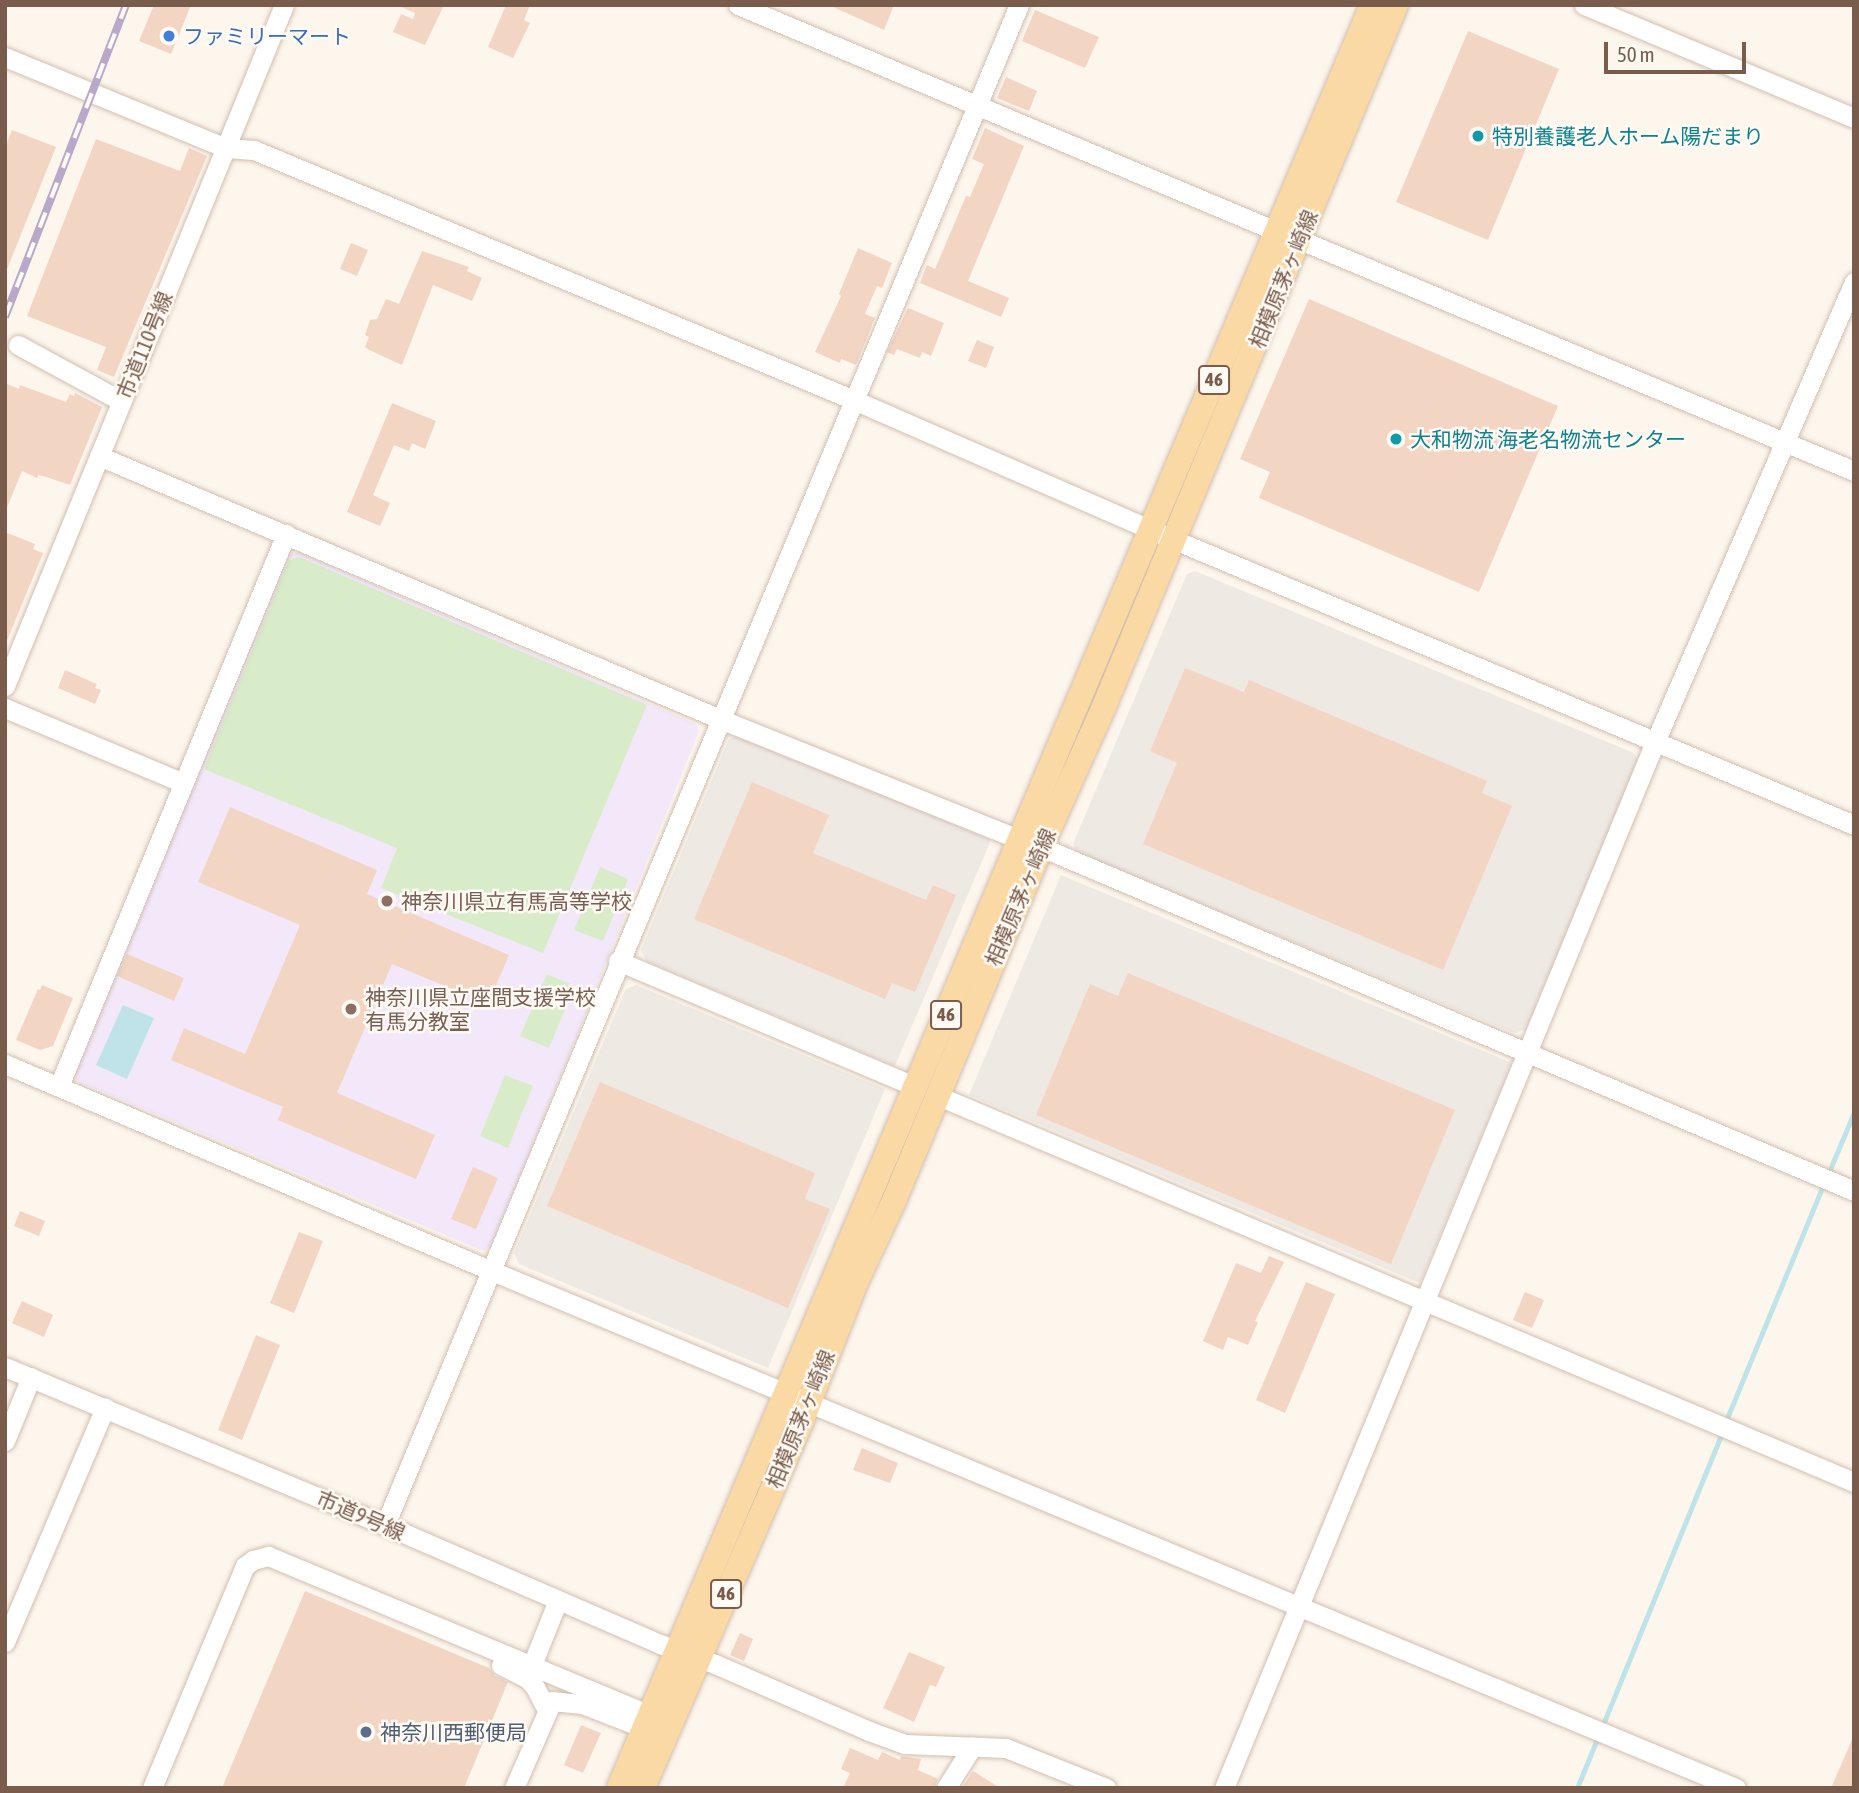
<!DOCTYPE html>
<meta charset="utf-8">
<style>
body{margin:0}
#map{position:relative;width:1859px;height:1793px;overflow:hidden;background:#fdf6ec;font-family:"Asap Condensed","Noto Sans JP",sans-serif}
div>[style]{position:absolute}
.industrial>*{inset:0;background:#efe9e4}
.education>*{inset:0;background:#f3e8fa}
.green>*{inset:0;background:#d8ecc9}
.water>*{inset:0;background:#bfe3e8}
.stream>*{height:5px;margin:-2.5px;padding:0 2.5px;transform-origin:2.5px;border-radius:2.5px;background:#bfe3e8}
.building>*{inset:0;background:#f3d5c3}
.roads{filter:drop-shadow(0 0 2px #d1beb0) drop-shadow(0 0 2px #d1beb0)}
.minor>*{height:19px;margin:-9.5px;padding:0 9.5px;transform-origin:9.5px;border-radius:9.5px;background:#fff}
.major>*{height:24px;margin:-12px;padding:0 12px;transform-origin:12px;border-radius:12px;background:#fbd9a5}
.rail>*{height:8px;margin-top:-4px;transform-origin:0;background:repeating-linear-gradient(90deg,#fffaf3 0 16px,#b9a8c9 0 32px);box-sizing:border-box;border-block:2px solid #b9a8c9}
.dots>*{width:19px;height:19px;translate:-50% -50%;box-sizing:border-box;border:4px solid #fffaf3;border-radius:50%}
span{translate:-50% -50%;white-space:nowrap;text-align:center;line-height:1.15;-webkit-text-stroke:5px #fffaf3;paint-order:stroke}
.shield-label span{padding:2px 5px;background:#fffaf3;border:2px solid;border-radius:5px;-webkit-text-stroke-width:0}
.shield-label{font-size:19px;color:#7a5c4d;font-weight:700}
.shop-label{font-size:21px;color:#366cbe}
.left{translate:0 -50%;text-align:left}
.culture-label{font-size:21px;color:#0d838f}
.street-label{font-size:21px;color:#7a5c4d}
.education-label{font-size:21px;color:#785e54}
.service-label{font-size:21px;color:#4e5e75}
.frame{position:absolute;inset:0;border:7px solid #7a5c4d;pointer-events:none}
.scale{position:absolute;left:1604px;top:42px;width:142px;height:32px;box-sizing:border-box;border:4px solid #7a5c4d;border-top:0;padding-left:9px;font-size:21px;line-height:24px;white-space:nowrap;color:#7a5c4d;-webkit-text-stroke:5px #fffaf3;paint-order:stroke}
</style>
<div id="map">
<div class="industrial">
<div style="clip-path:polygon(1195px 571px,1634px 753px,1638px 760px,1526px 1029px,1514px 1033px,1076px 852px,1073px 844px,1187px 574px)"></div>
<div style="clip-path:polygon(740px 735px,991px 840px,895px 1066px,646px 961px,641px 950px,729px 739px)"></div>
<div style="clip-path:polygon(1061px 875px,1512px 1063px,1420px 1283px,969px 1095px)"></div>
<div style="clip-path:polygon(636px 985px,885px 1089px,768px 1368px,519px 1264px,514px 1253px,626px 989px)"></div>
</div>
<div class="education">
<div style="clip-path:polygon(298px 552px,696px 724px,699px 731px,493px 1244px,484px 1251px,79px 1082px,72px 1071px,285px 556px)"></div>
</div>
<div class="green">
<div style="clip-path:polygon(299px 557px,647px 705px,543px 953px,381px 888px,397px 848px,204px 769px,289px 560px)"></div>
<div style="clip-path:polygon(600px 867px,628px 879px,603px 941px,574px 930px)"></div>
<div style="clip-path:polygon(547px 974px,575px 986px,549px 1048px,520px 1036px)"></div>
<div style="clip-path:polygon(505px 1075px,533px 1086px,508px 1148px,480px 1136px)"></div>
</div>
<div class="water">
<div style="clip-path:polygon(123px 1005px,154px 1018px,127px 1079px,96px 1065px)"></div>
</div>
<div class="stream">
<div style="left:1828px;top:1174px;width:67px;rotate:-67.2deg"></div>
<div style="left:1725px;top:1423px;width:260px;rotate:-67.6deg"></div>
<div style="left:1577px;top:1788px;width:384px;rotate:-67.8deg"></div>
</div>
<div class="building">
<div style="clip-path:polygon(154px 5px,191px 5px,171px 54px,139px 41px)"></div>
<div style="clip-path:polygon(397px 5px,444px 5px,425px 45px,393px 32px,401px 14px,413px 19px,415px 13px)"></div>
<div style="clip-path:polygon(506px 5px,530px 5px,524px 20px,530px 23px,513px 58px,488px 47px)"></div>
<div style="clip-path:polygon(894px 5px,884px 30px,831px 6px,831px 5px)"></div>
<div style="clip-path:polygon(1035px 10px,1099px 37px,1085px 68px,1022px 41px)"></div>
<div style="clip-path:polygon(1468px 31px,1559px 69px,1488px 240px,1396px 202px)"></div>
<div style="clip-path:polygon(1006px 77px,1037px 91px,1029px 111px,997px 98px)"></div>
<div style="clip-path:polygon(985px 128px,1024px 146px,968px 281px,1009px 298px,1001px 317px,920px 283px,927px 265px,935px 269px,966px 196px,970px 197px,984px 164px,972px 159px)"></div>
<div style="clip-path:polygon(12px 130px,56px 147px,6px 272px,5px 148px)"></div>
<div style="clip-path:polygon(96px 139px,180px 171px,189px 148px,207px 156px,114px 377px,97px 370px,106px 347px,27px 316px)"></div>
<div style="clip-path:polygon(351px 243px,368px 250px,357px 276px,340px 269px)"></div>
<div style="clip-path:polygon(858px 248px,892px 263px,882px 288px,877px 286px,865px 314px,875px 318px,856px 365px,841px 359px,840px 363px,815px 352px,841px 296px,839px 294px)"></div>
<div style="clip-path:polygon(422px 251px,469px 267px,467px 271px,482px 278px,472px 301px,433px 285px,402px 365px,369px 350px,365px 347px,369px 337px,365px 335px,370px 320px,377px 319px,386px 299px,399px 304px)"></div>
<div style="clip-path:polygon(1309px 299px,1558px 406px,1479px 592px,1259px 498px,1270px 472px,1240px 459px)"></div>
<div style="clip-path:polygon(908px 308px,944px 323px,931px 356px,922px 352px,920px 358px,897px 349px,894px 355px,887px 352px)"></div>
<div style="clip-path:polygon(977px 340px,994px 347px,986px 368px,968px 361px)"></div>
<div style="clip-path:polygon(5px 383px,19px 389px,20px 385px,66px 402px,70px 394px,74px 396px,75px 393px,102px 407px,70px 485px,46px 477px,38px 475px,37px 478px,22px 471px,6px 510px)"></div>
<div style="clip-path:polygon(392px 403px,436px 421px,425px 449px,412px 443px,409px 451px,394px 445px,373px 495px,390px 503px,380px 526px,347px 512px)"></div>
<div style="clip-path:polygon(5px 532px,35px 544px,33px 549px,43px 553px,6px 643px)"></div>
<div style="clip-path:polygon(1185px 668px,1244px 692px,1249px 680px,1487px 781px,1482px 793px,1512px 806px,1443px 970px,1143px 844px,1177px 763px,1150px 751px)"></div>
<div style="clip-path:polygon(65px 670px,97px 684px,95px 688px,101px 690px,95px 704px,58px 688px)"></div>
<div style="clip-path:polygon(752px 782px,829px 815px,813px 853px,926px 900px,933px 885px,956px 895px,915px 992px,892px 983px,885px 999px,694px 919px)"></div>
<div style="clip-path:polygon(230px 807px,377px 870px,367px 894px,509px 955px,488px 1004px,392px 964px,337px 1093px,435px 1135px,416px 1179px,278px 1120px,283px 1107px,171px 1060px,184px 1028px,245px 1054px,300px 925px,198px 882px)"></div>
<div style="clip-path:polygon(127px 954px,184px 978px,174px 1001px,117px 976px)"></div>
<div style="clip-path:polygon(1128px 973px,1455px 1110px,1391px 1264px,1036px 1115px,1090px 984px,1118px 996px)"></div>
<div style="clip-path:polygon(42px 985px,73px 998px,53px 1046px,40px 1050px,16px 1040px,38px 989px,40px 990px)"></div>
<div style="clip-path:polygon(600px 1082px,815px 1173px,805px 1199px,830px 1209px,788px 1308px,547px 1206px)"></div>
<div style="clip-path:polygon(473px 1167px,498px 1178px,476px 1229px,451px 1219px)"></div>
<div style="clip-path:polygon(20px 1211px,45px 1221px,39px 1236px,14px 1226px)"></div>
<div style="clip-path:polygon(299px 1232px,323px 1241px,294px 1313px,270px 1303px)"></div>
<div style="clip-path:polygon(1269px 1256px,1284px 1262px,1255px 1321px,1258px 1322px,1248px 1345px,1228px 1337px,1223px 1350px,1203px 1341px,1236px 1263px,1261px 1273px)"></div>
<div style="clip-path:polygon(1306px 1282px,1335px 1294px,1285px 1413px,1256px 1400px)"></div>
<div style="clip-path:polygon(1525px 1292px,1544px 1300px,1532px 1328px,1513px 1320px)"></div>
<div style="clip-path:polygon(22px 1301px,53px 1315px,44px 1337px,12px 1323px)"></div>
<div style="clip-path:polygon(256px 1335px,280px 1345px,242px 1440px,218px 1430px)"></div>
<div style="clip-path:polygon(862px 1448px,898px 1463px,890px 1483px,853px 1470px)"></div>
<div style="clip-path:polygon(305px 1591px,489px 1668px,495px 1676px,508px 1682px,464px 1788px,222px 1788px)"></div>
<div style="clip-path:polygon(740px 1633px,753px 1639px,744px 1661px,730px 1655px)"></div>
<div style="clip-path:polygon(909px 1652px,945px 1667px,936px 1687px,930px 1685px,914px 1722px,883px 1708px)"></div>
<div style="clip-path:polygon(581px 1725px,601px 1733px,583px 1773px,564px 1765px)"></div>
<div style="clip-path:polygon(1854px 1735px,1854px 1788px,1831px 1788px)"></div>
<div style="clip-path:polygon(850px 1748px,878px 1760px,882px 1752px,900px 1760px,901px 1756px,921px 1759px,918px 1770px,938px 1779px,934px 1788px,843px 1788px,850px 1773px,841px 1769px)"></div>
<div style="clip-path:polygon(973px 1771px,1000px 1788px,962px 1788px)"></div>
</div>
<div class="roads">
<div class="minor">
<div style="left:738px;top:5px;width:584px;rotate:22.79deg"></div>
<div style="left:1584px;top:5px;width:293px;rotate:22.7deg"></div>
<div style="left:5px;top:57px;width:239px;rotate:22.4deg"></div>
<div style="left:226px;top:148px;width:28px;rotate:4deg"></div>
<div style="left:254px;top:150px;width:650px;rotate:22.62deg"></div>
<div style="left:854px;top:400px;width:324px;rotate:23.6deg"></div>
<div style="left:1151px;top:530px;width:762px;rotate:22.76deg"></div>
<div style="left:1298px;top:239px;width:602px;rotate:22.65deg"></div>
<div style="left:18px;top:345px;width:117px;rotate:28.5deg"></div>
<div style="left:99px;top:456px;width:674px;rotate:22.95deg"></div>
<div style="left:720px;top:719px;width:324px;rotate:21.9deg"></div>
<div style="left:5px;top:686px;width:736px;rotate:-67.72deg"></div>
<div style="left:5px;top:708px;width:193px;rotate:22.8deg"></div>
<div style="left:1041px;top:847px;width:883px;rotate:22.93deg"></div>
<div style="left:618px;top:961px;width:324px;rotate:22.9deg"></div>
<div style="left:5px;top:1064px;width:529px;rotate:23.03deg"></div>
<div style="left:492px;top:1271px;width:1347px;rotate:22.57deg"></div>
<div style="left:59px;top:1086px;width:597px;rotate:-67.65deg"></div>
<div style="left:936px;top:1095px;width:996px;rotate:22.86deg"></div>
<div style="left:5px;top:1367px;width:412px;rotate:22.6deg"></div>
<div style="left:385px;top:1525px;width:300px;rotate:23.4deg"></div>
<div style="left:660px;top:1644px;width:59px;rotate:20deg"></div>
<div style="left:715px;top:1664px;width:168px;rotate:23.5deg"></div>
<div style="left:869px;top:1731px;width:38px;rotate:20deg"></div>
<div style="left:905px;top:1744px;width:101px;rotate:2.3deg"></div>
<div style="left:1006px;top:1748px;width:108px;rotate:21.8deg"></div>
<div style="left:5px;top:1441px;width:69px;rotate:-67.9deg"></div>
<div style="left:385px;top:1525px;width:1647px;rotate:-67.36deg"></div>
<div style="left:5px;top:1642px;width:255px;rotate:-66.9deg"></div>
<div style="left:501px;top:1665px;width:29px;rotate:27deg"></div>
<div style="left:527px;top:1678px;width:12px;rotate:48deg"></div>
<div style="left:535px;top:1687px;width:25px;rotate:63deg"></div>
<div style="left:532px;top:1665px;width:70px;rotate:-68.2deg"></div>
<div style="left:152px;top:1788px;width:241px;rotate:-67.3deg"></div>
<div style="left:245px;top:1566px;width:10px;rotate:-37deg"></div>
<div style="left:253px;top:1560px;width:16px;rotate:-15deg"></div>
<div style="left:268px;top:1556px;width:414px;rotate:22.6deg"></div>
<div style="left:514px;top:1788px;width:95px;rotate:-66.4deg"></div>
<div style="left:552px;top:1701px;width:30px;rotate:6deg"></div>
<div style="left:582px;top:1704px;width:66px;rotate:21.2deg"></div>
<div style="left:946px;top:1788px;width:49px;rotate:-57.6deg"></div>
<div style="left:1224px;top:1788px;width:1131px;rotate:-67.61deg"></div>
<div style="left:1655px;top:742px;width:501px;rotate:-66.61deg"></div>
</div>
<div class="major">
<div style="left:619px;top:1788px;width:1935px;rotate:-67.1deg"></div>
<div style="left:643px;top:1788px;width:401px;rotate:-66.6deg"></div>
<div style="left:802px;top:1420px;width:150px;rotate:-68.6deg"></div>
<div style="left:857px;top:1280px;width:87px;rotate:-64.9deg"></div>
<div style="left:894px;top:1201px;width:383px;rotate:-67.4deg"></div>
<div style="left:1041px;top:847px;width:151px;rotate:-65.8deg"></div>
<div style="left:1103px;top:709px;width:763px;rotate:-67.4deg"></div>
</div>
</div>
<div class="rail">
<div style="left:5px;top:317px;width:335px;rotate:-68.8deg"></div>
</div>
<div class="dots">
<div style="left:169px;top:36px;background:#3f7fe0"></div>
<div style="left:1478px;top:136px;background:#0f9aa8"></div>
<div style="left:1396px;top:439px;background:#0f9aa8"></div>
<div style="left:387px;top:901px;background:#8d6e63"></div>
<div style="left:351px;top:1009px;background:#8d6e63"></div>
<div style="left:366px;top:1732px;background:#5c6f8a"></div>
</div>
<div class="shield-label">
<span style="left:1214px;top:380px">46</span>
<span style="left:946px;top:1015px">46</span>
<span style="left:726px;top:1594px">46</span>
</div>
<div class="shop-label">
<span class="left" style="left:183px;top:36px">ファミリーマート</span>
</div>
<div class="culture-label">
<span class="left" style="left:1492px;top:136px">特別養護老人ホーム陽だまり</span>
<span class="left" style="left:1410px;top:439px">大和物流 海老名物流センター</span>
</div>
<div class="street-label">
<span style="left:1283px;top:279px;rotate:-68deg">相模原茅ヶ崎線</span>
<span style="left:144px;top:345px;rotate:-68deg">市道110号線</span>
<span style="left:1020px;top:897px;rotate:-67deg">相模原茅ヶ崎線</span>
<span style="left:800px;top:1419px;rotate:-68deg">相模原茅ヶ崎線</span>
<span style="left:361px;top:1515px;rotate:23deg">市道9号線</span>
</div>
<div class="education-label">
<span class="left" style="left:401px;top:901px">神奈川県立有馬高等学校</span>
<span class="left" style="left:365px;top:1009px">神奈川県立座間支援学校<br>有馬分教室</span>
</div>
<div class="service-label">
<span class="left" style="left:380px;top:1732px">神奈川西郵便局</span>
</div>
<div class="frame"></div>
<div class="scale">50 m</div>
</div>
